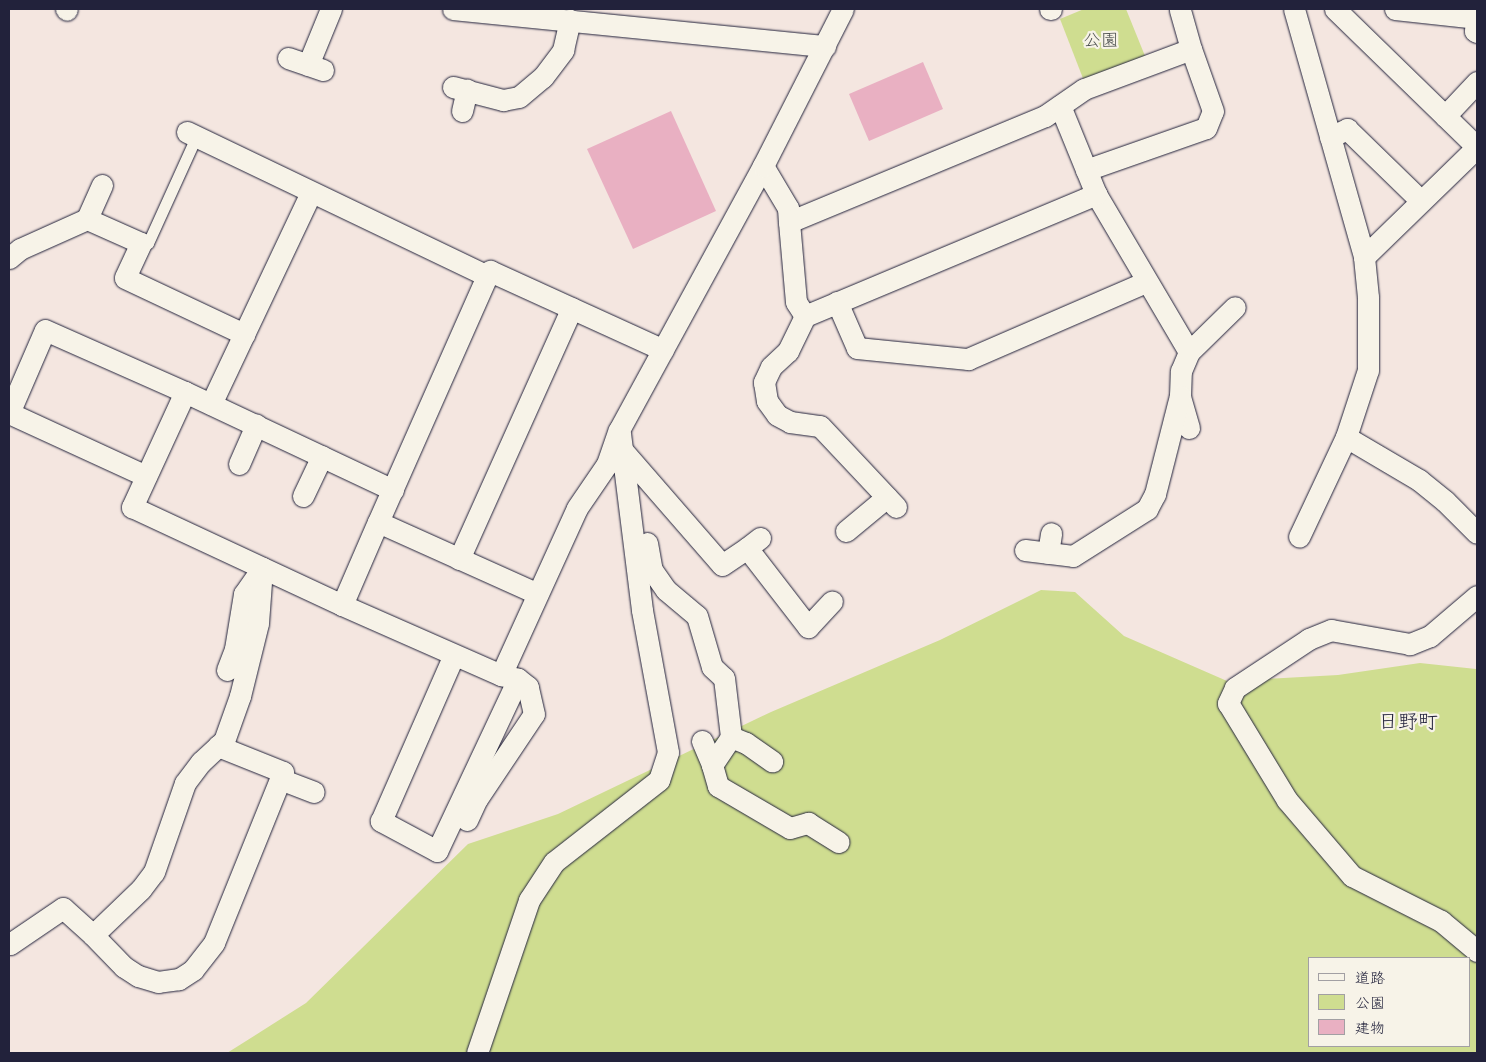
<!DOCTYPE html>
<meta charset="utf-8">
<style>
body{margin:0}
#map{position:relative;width:1486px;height:1062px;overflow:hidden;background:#f4e6e0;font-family:Itim,"Klee One",sans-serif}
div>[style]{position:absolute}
.green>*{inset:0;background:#cfdd90}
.building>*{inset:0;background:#e9b0c2}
.roads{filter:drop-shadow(0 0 1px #22223b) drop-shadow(0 0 1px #22223b)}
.service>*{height:11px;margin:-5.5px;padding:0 5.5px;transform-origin:5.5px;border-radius:5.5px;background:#f7f3e8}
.minor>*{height:21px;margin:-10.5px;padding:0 10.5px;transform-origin:10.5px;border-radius:10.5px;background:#f7f3e8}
span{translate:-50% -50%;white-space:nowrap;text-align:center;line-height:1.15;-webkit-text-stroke:4.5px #f7f3e8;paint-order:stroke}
.park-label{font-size:18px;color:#4d5150}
.quarter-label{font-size:20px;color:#22223b}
.frame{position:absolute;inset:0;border:10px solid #22223b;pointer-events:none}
.legend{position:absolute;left:1308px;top:957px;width:162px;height:90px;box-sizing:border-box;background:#f7f3e8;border:1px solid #a29fa3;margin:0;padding:6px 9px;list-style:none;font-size:15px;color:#22223b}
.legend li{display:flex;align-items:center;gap:10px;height:25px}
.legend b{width:25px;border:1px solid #a29fa3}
</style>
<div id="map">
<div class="green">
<div style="clip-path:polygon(1084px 9px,1126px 9px,1145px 56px,1084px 81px,1060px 19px)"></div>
<div style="clip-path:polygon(evenodd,1041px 590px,1075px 592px,1124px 636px,1227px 681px,1338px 675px,1420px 663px,1476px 669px,1477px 1053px,227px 1053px,306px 1003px,468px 844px,558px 814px,771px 712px,940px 640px,1041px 590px,1310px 958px,1470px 958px,1470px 1046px,1310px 1046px,1310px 958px)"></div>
</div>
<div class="building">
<div style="clip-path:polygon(923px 62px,943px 109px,869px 141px,849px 94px)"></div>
<div style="clip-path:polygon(671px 111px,716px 211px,633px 249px,587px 149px)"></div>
</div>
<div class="roads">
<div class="service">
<div style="left:141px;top:243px;width:7px"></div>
<div style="left:148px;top:243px;width:116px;rotate:-65.6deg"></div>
</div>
<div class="minor">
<div style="left:66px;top:9px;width:1px;rotate:45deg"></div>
<div style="left:453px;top:9px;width:374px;rotate:5.7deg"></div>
<div style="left:1050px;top:9px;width:1px"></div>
<div style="left:1294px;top:9px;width:258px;rotate:74.2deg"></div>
<div style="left:1364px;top:257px;width:40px;rotate:84.3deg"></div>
<div style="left:1368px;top:297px;width:73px;rotate:90deg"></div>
<div style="left:1368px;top:370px;width:71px;rotate:108.2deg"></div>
<div style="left:1346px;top:437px;width:110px;rotate:115.2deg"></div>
<div style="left:1335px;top:9px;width:198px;rotate:44.2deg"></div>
<div style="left:1395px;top:9px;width:81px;rotate:6.3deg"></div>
<div style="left:1476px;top:18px;width:13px;rotate:94deg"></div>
<div style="left:1475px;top:31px;width:2px;rotate:27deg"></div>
<div style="left:288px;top:58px;width:37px;rotate:19deg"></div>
<div style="left:308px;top:65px;width:61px;rotate:-67.7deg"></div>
<div style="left:453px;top:87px;width:52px;rotate:14.6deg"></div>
<div style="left:503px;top:100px;width:16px;rotate:-11deg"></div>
<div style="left:519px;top:97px;width:31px;rotate:-40deg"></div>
<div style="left:543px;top:77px;width:34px;rotate:-53deg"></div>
<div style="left:563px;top:50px;width:31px;rotate:-77deg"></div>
<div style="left:462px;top:111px;width:22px;rotate:-77deg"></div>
<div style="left:1445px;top:116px;width:47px;rotate:-46.7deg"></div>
<div style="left:187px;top:132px;width:333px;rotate:25.6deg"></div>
<div style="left:487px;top:276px;width:6px;rotate:-59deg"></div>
<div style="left:490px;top:271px;width:190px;rotate:24.5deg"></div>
<div style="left:1330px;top:137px;width:19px;rotate:-25deg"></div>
<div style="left:1347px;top:129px;width:103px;rotate:44.2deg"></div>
<div style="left:763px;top:166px;width:49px;rotate:59.2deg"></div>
<div style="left:788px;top:208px;width:14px;rotate:86deg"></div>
<div style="left:789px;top:222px;width:277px;rotate:-22.5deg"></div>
<div style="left:1045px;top:116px;width:47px;rotate:-34.7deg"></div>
<div style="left:1084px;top:89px;width:114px;rotate:-20.5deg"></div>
<div style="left:1191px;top:49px;width:41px;rotate:-105.8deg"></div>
<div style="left:1086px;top:170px;width:127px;rotate:-19.3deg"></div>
<div style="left:1206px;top:128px;width:18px;rotate:-68deg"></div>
<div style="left:1213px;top:111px;width:66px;rotate:-109.5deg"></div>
<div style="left:102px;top:185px;width:37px;rotate:114deg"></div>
<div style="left:87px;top:219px;width:59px;rotate:24deg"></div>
<div style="left:141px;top:243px;width:38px;rotate:115deg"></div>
<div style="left:125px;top:278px;width:132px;rotate:25.2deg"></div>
<div style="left:1096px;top:194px;width:183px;rotate:59.5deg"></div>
<div style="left:1189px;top:352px;width:64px;rotate:-44.4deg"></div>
<div style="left:789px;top:222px;width:80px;rotate:85deg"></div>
<div style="left:796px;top:302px;width:17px;rotate:57deg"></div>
<div style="left:805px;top:316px;width:39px;rotate:116deg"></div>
<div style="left:788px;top:351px;width:23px;rotate:137deg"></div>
<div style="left:771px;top:367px;width:17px;rotate:115deg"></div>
<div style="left:764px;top:382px;width:19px;rotate:81deg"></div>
<div style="left:767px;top:401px;width:17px;rotate:54deg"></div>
<div style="left:777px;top:415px;width:15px;rotate:28deg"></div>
<div style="left:790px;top:422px;width:30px;rotate:8deg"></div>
<div style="left:820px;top:426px;width:111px;rotate:46.8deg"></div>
<div style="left:1364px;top:257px;width:158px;rotate:-44.2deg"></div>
<div style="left:9px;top:258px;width:14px;rotate:-39deg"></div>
<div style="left:20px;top:249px;width:73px;rotate:-24.1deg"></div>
<div style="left:837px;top:302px;width:50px;rotate:66.5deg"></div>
<div style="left:857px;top:348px;width:112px;rotate:5.7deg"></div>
<div style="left:968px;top:359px;width:194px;rotate:-23.4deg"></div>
<div style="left:805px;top:316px;width:316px;rotate:-22.7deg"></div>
<div style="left:1096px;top:194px;width:95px;rotate:-112.2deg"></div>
<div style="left:211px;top:404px;width:234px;rotate:-64.7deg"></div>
<div style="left:1189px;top:428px;width:33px;rotate:-106deg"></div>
<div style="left:1180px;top:396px;width:25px;rotate:-88deg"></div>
<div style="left:1181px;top:371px;width:21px;rotate:-67deg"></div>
<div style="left:1346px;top:437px;width:85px;rotate:30.5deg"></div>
<div style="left:1419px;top:480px;width:33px;rotate:39deg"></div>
<div style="left:1445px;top:501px;width:45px;rotate:45deg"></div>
<div style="left:622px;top:450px;width:152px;rotate:49deg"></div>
<div style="left:722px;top:565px;width:30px;rotate:-34deg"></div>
<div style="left:239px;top:464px;width:43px;rotate:-66.4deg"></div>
<div style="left:146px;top:476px;width:151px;rotate:-155.3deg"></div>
<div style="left:9px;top:413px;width:90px;rotate:-66.6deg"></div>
<div style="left:45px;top:330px;width:153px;rotate:23.9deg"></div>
<div style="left:393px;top:490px;width:230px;rotate:-154.8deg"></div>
<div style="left:185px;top:392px;width:127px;rotate:114.7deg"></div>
<div style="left:132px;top:507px;width:232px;rotate:25deg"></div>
<div style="left:342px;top:605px;width:90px;rotate:-66.6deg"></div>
<div style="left:378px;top:522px;width:269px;rotate:-66.1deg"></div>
<div style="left:303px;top:496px;width:44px;rotate:-64.6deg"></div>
<div style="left:378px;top:522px;width:175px;rotate:24.2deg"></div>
<div style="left:846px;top:531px;width:53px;rotate:-39.7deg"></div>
<div style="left:760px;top:538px;width:16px;rotate:142deg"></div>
<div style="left:747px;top:548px;width:100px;rotate:52.3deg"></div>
<div style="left:808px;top:627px;width:35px;rotate:-47deg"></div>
<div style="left:647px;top:543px;width:27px;rotate:80deg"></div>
<div style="left:652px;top:570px;width:24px;rotate:55deg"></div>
<div style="left:666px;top:590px;width:40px;rotate:40deg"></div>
<div style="left:697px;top:616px;width:53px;rotate:73.6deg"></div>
<div style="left:712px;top:667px;width:16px;rotate:43deg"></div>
<div style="left:724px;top:678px;width:59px;rotate:83.2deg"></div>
<div style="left:731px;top:737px;width:16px;rotate:22deg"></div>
<div style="left:746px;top:743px;width:32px;rotate:35deg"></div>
<div style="left:1025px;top:550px;width:48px;rotate:7.1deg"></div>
<div style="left:1073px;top:556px;width:88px;rotate:-32.4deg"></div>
<div style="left:1147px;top:509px;width:17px;rotate:-62deg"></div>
<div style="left:1155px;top:494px;width:101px;rotate:-75.7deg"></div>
<div style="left:1048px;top:553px;width:20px;rotate:-81deg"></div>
<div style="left:459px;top:559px;width:275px;rotate:-65.8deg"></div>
<div style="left:1477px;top:596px;width:62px;rotate:139.6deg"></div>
<div style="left:1430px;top:636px;width:22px;rotate:158deg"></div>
<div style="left:1410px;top:644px;width:80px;rotate:-170deg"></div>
<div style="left:1331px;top:630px;width:24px;rotate:158deg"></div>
<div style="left:1309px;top:639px;width:89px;rotate:146.5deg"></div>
<div style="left:1235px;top:688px;width:17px;rotate:115deg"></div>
<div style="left:1228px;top:703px;width:114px;rotate:58.7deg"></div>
<div style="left:1287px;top:800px;width:100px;rotate:49.5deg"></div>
<div style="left:1352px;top:876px;width:100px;rotate:26.8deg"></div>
<div style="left:1441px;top:921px;width:47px;rotate:39.8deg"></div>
<div style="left:342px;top:605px;width:174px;rotate:23.8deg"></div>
<div style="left:501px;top:675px;width:17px;rotate:13deg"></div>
<div style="left:518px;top:679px;width:190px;rotate:115.2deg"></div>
<div style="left:437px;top:851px;width:64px;rotate:-151.8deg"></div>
<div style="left:381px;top:821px;width:181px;rotate:-66.3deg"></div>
<div style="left:227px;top:670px;width:22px;rotate:-69deg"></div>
<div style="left:235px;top:649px;width:56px;rotate:-80.7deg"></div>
<div style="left:244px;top:594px;width:32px;rotate:-55deg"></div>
<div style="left:501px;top:675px;width:183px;rotate:-65.5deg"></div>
<div style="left:577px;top:508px;width:53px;rotate:-55.7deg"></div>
<div style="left:607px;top:464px;width:36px;rotate:-71deg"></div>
<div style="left:619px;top:430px;width:301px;rotate:-61.4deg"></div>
<div style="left:763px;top:166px;width:176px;rotate:-63deg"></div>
<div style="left:731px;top:737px;width:34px;rotate:124deg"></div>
<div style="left:712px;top:765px;width:22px;rotate:74deg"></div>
<div style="left:718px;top:786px;width:83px;rotate:30.3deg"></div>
<div style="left:790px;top:828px;width:19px;rotate:-16deg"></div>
<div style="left:808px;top:823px;width:36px;rotate:32deg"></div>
<div style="left:702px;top:741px;width:26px;rotate:67deg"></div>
<div style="left:218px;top:746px;width:70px;rotate:21.8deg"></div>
<div style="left:283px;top:772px;width:184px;rotate:112deg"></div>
<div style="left:214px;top:943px;width:34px;rotate:128deg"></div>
<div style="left:193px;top:970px;width:17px;rotate:147deg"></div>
<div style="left:179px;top:979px;width:21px;rotate:172deg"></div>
<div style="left:158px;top:982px;width:21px;rotate:-163deg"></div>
<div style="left:138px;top:976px;width:17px;rotate:-147deg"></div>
<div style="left:124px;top:967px;width:45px;rotate:-134.1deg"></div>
<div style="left:93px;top:935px;width:66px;rotate:-43.8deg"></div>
<div style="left:141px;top:889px;width:21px;rotate:-53deg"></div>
<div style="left:154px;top:872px;width:94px;rotate:-70.8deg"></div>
<div style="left:185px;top:783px;width:26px;rotate:-53deg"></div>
<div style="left:201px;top:762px;width:23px;rotate:-43deg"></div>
<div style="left:218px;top:746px;width:8px;rotate:-40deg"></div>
<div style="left:224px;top:741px;width:48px;rotate:-70.4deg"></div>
<div style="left:240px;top:696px;width:75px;rotate:-76.1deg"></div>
<div style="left:258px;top:623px;width:55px;rotate:-85.8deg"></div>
<div style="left:280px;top:779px;width:36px;rotate:21deg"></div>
<div style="left:467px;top:820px;width:23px;rotate:-65deg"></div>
<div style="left:477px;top:799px;width:102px;rotate:-56.2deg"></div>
<div style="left:534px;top:714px;width:28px;rotate:-103deg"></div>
<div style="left:528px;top:687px;width:13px;rotate:-141deg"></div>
<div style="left:9px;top:942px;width:2px;rotate:63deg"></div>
<div style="left:10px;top:944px;width:64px;rotate:-34.2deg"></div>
<div style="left:63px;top:908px;width:40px;rotate:42deg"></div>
<div style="left:477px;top:1053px;width:162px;rotate:-71.2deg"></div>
<div style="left:529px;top:900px;width:45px;rotate:-56.7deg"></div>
<div style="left:554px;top:862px;width:133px;rotate:-38deg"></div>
<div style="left:659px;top:780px;width:29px;rotate:-72deg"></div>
<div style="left:668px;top:752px;width:144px;rotate:-100.4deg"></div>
<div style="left:642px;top:610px;width:178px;rotate:-97.1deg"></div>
</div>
</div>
<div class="park-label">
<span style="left:1101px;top:40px">公園</span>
</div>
<div class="quarter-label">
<span style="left:1408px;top:721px">日野町</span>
</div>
<div class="frame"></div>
<ul class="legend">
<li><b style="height:6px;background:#f7f3e8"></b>道路</li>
<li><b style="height:14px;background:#cfdd90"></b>公園</li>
<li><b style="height:14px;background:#e9b0c2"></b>建物</li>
</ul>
</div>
